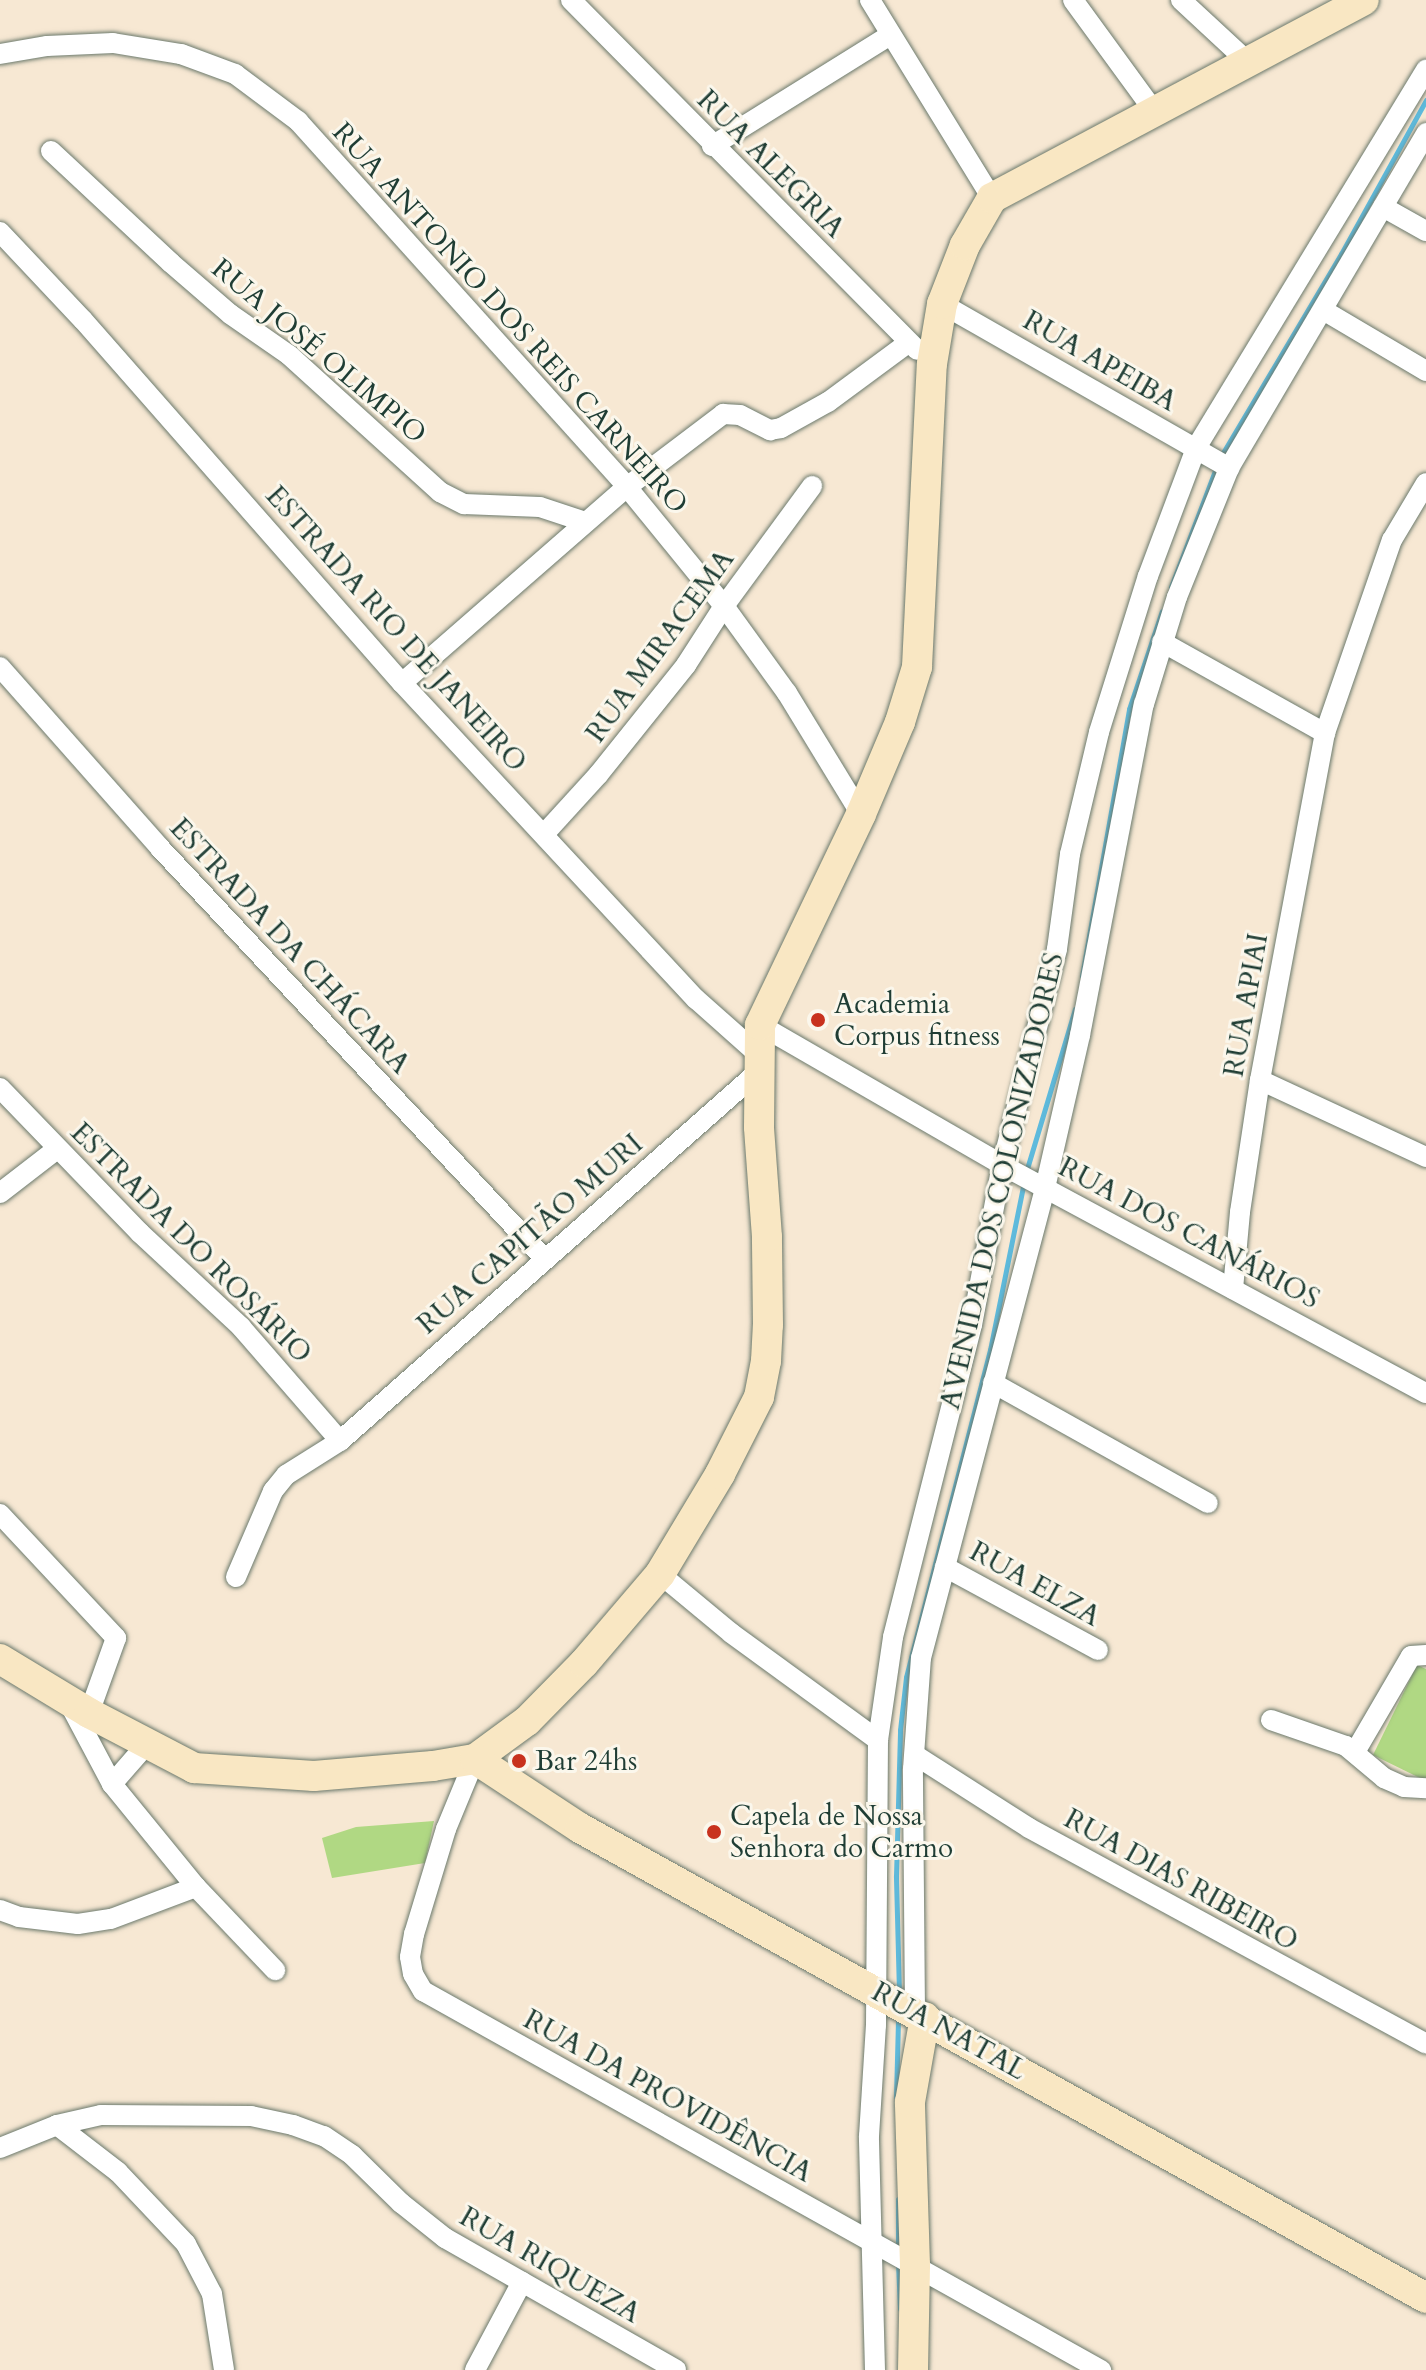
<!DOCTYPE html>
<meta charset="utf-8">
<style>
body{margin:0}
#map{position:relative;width:1426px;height:2370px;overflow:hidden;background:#f7e8d3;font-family:Cardo,serif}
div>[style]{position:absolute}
.green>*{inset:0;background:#b0d883}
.stream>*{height:5px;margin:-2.5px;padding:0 2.5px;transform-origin:2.5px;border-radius:2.5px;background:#5ebadc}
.roads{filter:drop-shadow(0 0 2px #6b796c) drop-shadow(0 0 2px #6b796c)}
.street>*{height:20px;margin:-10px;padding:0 10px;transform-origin:10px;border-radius:10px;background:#fff}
.secondary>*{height:30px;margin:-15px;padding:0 15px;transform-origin:15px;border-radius:15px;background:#f9e7c3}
.dots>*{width:22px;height:22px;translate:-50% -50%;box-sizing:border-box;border:4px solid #fbf7ec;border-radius:50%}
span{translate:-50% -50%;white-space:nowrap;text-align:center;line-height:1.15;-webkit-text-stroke:6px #fbf7ec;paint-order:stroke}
.street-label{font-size:28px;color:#1f3d34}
.poi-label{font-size:28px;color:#1f3d34}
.left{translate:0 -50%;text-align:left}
</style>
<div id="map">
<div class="green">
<div style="clip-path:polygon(1417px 1665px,1426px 1669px,1426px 1781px,1373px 1755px)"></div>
<div style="clip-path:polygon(434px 1821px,425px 1863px,332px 1878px,322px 1838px,356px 1827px)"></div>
</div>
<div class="stream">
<div style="left:1221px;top:456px;width:235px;rotate:-59.3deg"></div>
<div style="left:1341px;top:254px;width:176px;rotate:-61.1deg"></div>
<div style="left:1171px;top:587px;width:130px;rotate:-69.3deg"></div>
<div style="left:1082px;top:976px;width:271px;rotate:-80deg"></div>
<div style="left:1129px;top:709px;width:103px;rotate:-71.4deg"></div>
<div style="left:1026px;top:1172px;width:170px;rotate:-73.3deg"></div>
<div style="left:899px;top:1993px;width:117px;rotate:-91.5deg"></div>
<div style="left:896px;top:1876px;width:146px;rotate:-88.4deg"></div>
<div style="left:900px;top:1730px;width:53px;rotate:-83.5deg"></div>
<div style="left:906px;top:1677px;width:338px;rotate:-75.6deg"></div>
<div style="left:990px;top:1350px;width:172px;rotate:-78.6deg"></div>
<div style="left:896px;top:2097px;width:78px;rotate:-88.5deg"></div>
<div style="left:898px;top:2199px;width:50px;rotate:90deg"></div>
<div style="left:898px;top:2263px;width:46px;rotate:87.5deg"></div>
</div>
<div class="roads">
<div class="street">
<div style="left:571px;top:0;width:492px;rotate:45.3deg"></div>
<div style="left:870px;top:0;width:233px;rotate:58.4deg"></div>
<div style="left:1073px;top:0;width:137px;rotate:53.9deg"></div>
<div style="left:1181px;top:0;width:91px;rotate:42.8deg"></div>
<div style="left:0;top:54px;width:48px;rotate:-9.7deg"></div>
<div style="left:47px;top:46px;width:66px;rotate:-2.6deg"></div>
<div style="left:113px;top:43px;width:69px;rotate:9.2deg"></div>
<div style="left:181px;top:54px;width:58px;rotate:20.3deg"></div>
<div style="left:235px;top:74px;width:79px;rotate:36.7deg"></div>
<div style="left:298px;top:121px;width:492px;rotate:48deg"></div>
<div style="left:627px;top:487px;width:154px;rotate:50.8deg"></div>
<div style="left:724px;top:606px;width:107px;rotate:54.1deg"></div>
<div style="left:787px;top:693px;width:142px;rotate:58.6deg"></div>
<div style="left:712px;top:146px;width:210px;rotate:-31.9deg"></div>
<div style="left:51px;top:151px;width:164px;rotate:43deg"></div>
<div style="left:171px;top:263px;width:78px;rotate:40.8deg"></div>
<div style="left:230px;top:314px;width:72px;rotate:34.8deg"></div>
<div style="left:289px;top:355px;width:204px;rotate:42.2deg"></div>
<div style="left:440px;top:492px;width:27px;rotate:27deg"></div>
<div style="left:464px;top:504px;width:76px;rotate:2.3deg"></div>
<div style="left:540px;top:507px;width:47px;rotate:18.4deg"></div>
<div style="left:1383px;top:207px;width:49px;rotate:29.2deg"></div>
<div style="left:0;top:232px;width:121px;rotate:46.7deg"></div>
<div style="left:83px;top:320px;width:483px;rotate:48.7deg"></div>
<div style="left:402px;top:683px;width:432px;rotate:47.1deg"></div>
<div style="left:696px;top:999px;width:84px;rotate:41.6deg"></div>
<div style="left:942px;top:304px;width:331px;rotate:29.7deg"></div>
<div style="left:1323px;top:310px;width:120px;rotate:30.6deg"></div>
<div style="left:1162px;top:642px;width:187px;rotate:29.2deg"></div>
<div style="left:0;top:667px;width:242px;rotate:48.5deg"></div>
<div style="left:160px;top:848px;width:562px;rotate:46.88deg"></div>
<div style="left:402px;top:683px;width:298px;rotate:-41.1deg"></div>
<div style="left:627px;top:487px;width:121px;rotate:-37.2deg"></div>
<div style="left:723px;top:414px;width:17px;rotate:3deg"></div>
<div style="left:740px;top:415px;width:34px;rotate:27deg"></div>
<div style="left:770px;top:430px;width:11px;rotate:-10deg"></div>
<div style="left:781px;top:428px;width:54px;rotate:-29deg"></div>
<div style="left:828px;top:402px;width:99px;rotate:-36.4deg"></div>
<div style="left:545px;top:833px;width:79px;rotate:-47.6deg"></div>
<div style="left:598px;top:775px;width:141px;rotate:-51.3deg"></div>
<div style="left:686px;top:665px;width:70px;rotate:-57.2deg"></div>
<div style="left:724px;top:606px;width:149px;rotate:-53.7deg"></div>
<div style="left:760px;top:1025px;width:280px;rotate:30deg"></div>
<div style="left:1002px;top:1165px;width:481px;rotate:28.3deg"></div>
<div style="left:1260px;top:1080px;width:183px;rotate:24.9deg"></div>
<div style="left:0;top:1088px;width:202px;rotate:46deg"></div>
<div style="left:140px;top:1233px;width:138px;rotate:42.9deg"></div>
<div style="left:241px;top:1327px;width:151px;rotate:49deg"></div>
<div style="left:0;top:1193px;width:72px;rotate:-37.7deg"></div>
<div style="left:1233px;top:1289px;width:77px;rotate:-84.8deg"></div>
<div style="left:1240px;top:1212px;width:134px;rotate:-81.4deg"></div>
<div style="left:1260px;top:1080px;width:353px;rotate:-79.4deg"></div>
<div style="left:1325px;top:733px;width:204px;rotate:-70.9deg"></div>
<div style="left:1392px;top:540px;width:66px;rotate:-59.2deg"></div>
<div style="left:993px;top:1383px;width:246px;rotate:29.2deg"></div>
<div style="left:0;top:1514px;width:170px;rotate:46.9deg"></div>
<div style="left:116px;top:1638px;width:80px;rotate:109.8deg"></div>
<div style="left:945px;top:1567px;width:174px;rotate:28.5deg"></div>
<div style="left:660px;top:1574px;width:92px;rotate:39.7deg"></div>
<div style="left:731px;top:1633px;width:182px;rotate:36.1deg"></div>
<div style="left:236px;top:1577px;width:94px;rotate:-66.7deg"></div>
<div style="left:273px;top:1491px;width:21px;rotate:-51deg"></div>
<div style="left:286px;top:1475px;width:64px;rotate:-32.2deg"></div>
<div style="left:340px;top:1441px;width:559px;rotate:-41.45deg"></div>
<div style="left:69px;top:1703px;width:92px;rotate:62deg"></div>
<div style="left:112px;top:1784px;width:133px;rotate:50.8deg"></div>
<div style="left:196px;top:1887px;width:115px;rotate:46.4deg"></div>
<div style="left:1271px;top:1720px;width:79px;rotate:19.1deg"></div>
<div style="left:1346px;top:1746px;width:50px;rotate:40.1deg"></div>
<div style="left:1384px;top:1778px;width:22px;rotate:24deg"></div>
<div style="left:1404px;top:1787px;width:22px;rotate:3deg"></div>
<div style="left:1355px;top:1752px;width:111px;rotate:-59.7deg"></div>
<div style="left:1411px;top:1656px;width:15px;rotate:-4deg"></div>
<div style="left:915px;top:1755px;width:135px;rotate:32.6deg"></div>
<div style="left:1029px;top:1828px;width:452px;rotate:28.5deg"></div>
<div style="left:475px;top:1759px;width:76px;rotate:112.5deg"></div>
<div style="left:446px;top:1829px;width:110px;rotate:106.9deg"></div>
<div style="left:414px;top:1934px;width:23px;rotate:100deg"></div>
<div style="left:410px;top:1957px;width:17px;rotate:80deg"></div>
<div style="left:413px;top:1974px;width:20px;rotate:60deg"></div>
<div style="left:423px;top:1991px;width:777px;rotate:29.21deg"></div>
<div style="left:112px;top:1784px;width:52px;rotate:-48.9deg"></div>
<div style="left:0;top:1910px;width:20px;rotate:20deg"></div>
<div style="left:19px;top:1917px;width:59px;rotate:6.8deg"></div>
<div style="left:78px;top:1924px;width:33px;rotate:-9deg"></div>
<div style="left:111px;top:1919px;width:91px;rotate:-20.6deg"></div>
<div style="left:915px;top:2012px;width:243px;rotate:-90.5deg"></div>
<div style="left:913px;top:1769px;width:111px;rotate:-85.9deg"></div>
<div style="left:921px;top:1658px;width:486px;rotate:-75.2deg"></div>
<div style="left:1045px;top:1188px;width:157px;rotate:-77.1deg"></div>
<div style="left:1080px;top:1035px;width:337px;rotate:-79.1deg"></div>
<div style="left:1144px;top:704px;width:112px;rotate:-72.9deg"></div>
<div style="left:1177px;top:597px;width:139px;rotate:-68deg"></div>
<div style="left:1229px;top:468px;width:389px;rotate:-59.5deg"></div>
<div style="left:57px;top:2125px;width:77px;rotate:37.6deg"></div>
<div style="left:118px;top:2172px;width:99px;rotate:46.6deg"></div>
<div style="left:186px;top:2244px;width:56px;rotate:62.5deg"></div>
<div style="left:212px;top:2294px;width:77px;rotate:81deg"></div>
<div style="left:0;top:2148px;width:61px;rotate:-22deg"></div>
<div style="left:57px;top:2125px;width:45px;rotate:-12.8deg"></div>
<div style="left:101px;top:2115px;width:150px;rotate:0.4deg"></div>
<div style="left:251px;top:2116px;width:43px;rotate:12.1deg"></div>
<div style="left:293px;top:2125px;width:33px;rotate:20deg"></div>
<div style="left:324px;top:2136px;width:34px;rotate:34deg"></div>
<div style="left:352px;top:2155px;width:69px;rotate:44.4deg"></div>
<div style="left:401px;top:2203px;width:56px;rotate:38.5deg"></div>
<div style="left:445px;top:2238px;width:266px;rotate:29.7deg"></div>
<div style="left:475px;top:2370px;width:100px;rotate:-61.9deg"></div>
<div style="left:875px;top:2370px;width:234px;rotate:-91.5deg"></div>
<div style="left:869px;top:2136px;width:111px;rotate:-86.4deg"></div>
<div style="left:876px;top:2025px;width:285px;rotate:-89.6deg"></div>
<div style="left:878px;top:1740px;width:104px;rotate:-81.7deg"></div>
<div style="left:893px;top:1637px;width:322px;rotate:-75.8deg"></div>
<div style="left:972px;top:1325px;width:163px;rotate:-79.4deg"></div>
<div style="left:1002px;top:1165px;width:223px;rotate:-75.7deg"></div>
<div style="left:1057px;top:949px;width:96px;rotate:-82.2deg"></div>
<div style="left:1070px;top:854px;width:125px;rotate:-76.6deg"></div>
<div style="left:1099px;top:732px;width:164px;rotate:-72.6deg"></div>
<div style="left:1148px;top:576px;width:137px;rotate:-69.4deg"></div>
<div style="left:1196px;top:448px;width:443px;rotate:-58.7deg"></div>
</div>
<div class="secondary">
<div style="left:0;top:1659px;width:104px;rotate:31.2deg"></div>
<div style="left:89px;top:1713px;width:119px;rotate:27.6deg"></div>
<div style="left:194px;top:1768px;width:120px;rotate:3.8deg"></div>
<div style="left:314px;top:1776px;width:119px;rotate:-4.8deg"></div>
<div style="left:433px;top:1766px;width:43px;rotate:-9.5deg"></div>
<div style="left:475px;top:1759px;width:64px;rotate:-36.2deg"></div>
<div style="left:527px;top:1721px;width:81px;rotate:-45.5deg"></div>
<div style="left:584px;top:1663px;width:117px;rotate:-49.5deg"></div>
<div style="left:660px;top:1574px;width:117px;rotate:-59deg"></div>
<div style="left:720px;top:1474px;width:86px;rotate:-63.1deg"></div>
<div style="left:759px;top:1397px;width:37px;rotate:-79deg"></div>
<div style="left:766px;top:1361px;width:36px;rotate:-87deg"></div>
<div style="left:768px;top:1325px;width:88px;rotate:-90.7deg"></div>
<div style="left:767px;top:1237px;width:110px;rotate:-94.2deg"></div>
<div style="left:759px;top:1127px;width:102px;rotate:-89.4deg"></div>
<div style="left:760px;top:1025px;width:234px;rotate:-64.4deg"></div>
<div style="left:861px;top:814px;width:100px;rotate:-67deg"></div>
<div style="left:900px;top:722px;width:58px;rotate:-72.8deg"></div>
<div style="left:917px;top:667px;width:303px;rotate:-87.2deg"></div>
<div style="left:932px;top:364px;width:61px;rotate:-80.5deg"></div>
<div style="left:942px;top:304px;width:63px;rotate:-68.7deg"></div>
<div style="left:965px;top:245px;width:54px;rotate:-60.1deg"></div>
<div style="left:992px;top:198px;width:421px;rotate:-28deg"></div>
<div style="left:475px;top:1759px;width:126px;rotate:33.3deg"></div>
<div style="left:580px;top:1828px;width:968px;rotate:29.05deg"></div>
<div style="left:913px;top:2370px;width:105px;rotate:-88.9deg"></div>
<div style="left:915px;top:2265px;width:163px;rotate:-91.8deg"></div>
<div style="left:910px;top:2102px;width:86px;rotate:-80deg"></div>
</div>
</div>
<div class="dots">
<div style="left:818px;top:1020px;background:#c8321e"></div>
<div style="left:519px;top:1761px;background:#c8321e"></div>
<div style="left:714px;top:1832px;background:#c8321e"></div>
</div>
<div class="street-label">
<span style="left:771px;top:164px;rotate:45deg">RUA ALEGRIA</span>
<span style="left:510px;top:318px;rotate:48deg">RUA ANTONIO DOS REIS CARNEIRO</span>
<span style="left:319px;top:351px;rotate:40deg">RUA JOSÉ OLIMPIO</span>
<span style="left:1100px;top:361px;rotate:30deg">RUA APEIBA</span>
<span style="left:396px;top:629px;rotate:48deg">ESTRADA RIO DE JANEIRO</span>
<span style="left:660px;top:646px;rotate:-54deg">RUA MIRACEMA</span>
<span style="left:290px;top:946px;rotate:47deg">ESTRADA DA CHÁCARA</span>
<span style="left:1246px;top:1005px;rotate:-80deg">RUA APIAI</span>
<span style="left:1002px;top:1181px;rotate:-77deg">AVENIDA DOS COLONIZADORES</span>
<span style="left:1189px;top:1233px;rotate:28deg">RUA DOS CANÁRIOS</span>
<span style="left:530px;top:1234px;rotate:-41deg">RUA CAPITÃO MURI</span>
<span style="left:191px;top:1243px;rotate:45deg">ESTRADA DO ROSÁRIO</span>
<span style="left:1035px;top:1584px;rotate:29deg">RUA ELZA</span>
<span style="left:1181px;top:1880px;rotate:29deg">RUA DIAS RIBEIRO</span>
<span style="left:949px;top:2031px;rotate:29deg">RUA NATAL</span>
<span style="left:668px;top:2096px;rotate:29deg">RUA DA PROVIDÊNCIA</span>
<span style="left:550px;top:2265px;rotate:30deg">RUA RIQUEZA</span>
</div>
<div class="poi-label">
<span class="left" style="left:834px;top:1020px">Academia<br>Corpus fitness</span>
<span class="left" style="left:535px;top:1761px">Bar 24hs</span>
<span class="left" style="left:730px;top:1832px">Capela de Nossa<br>Senhora do Carmo</span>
</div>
</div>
